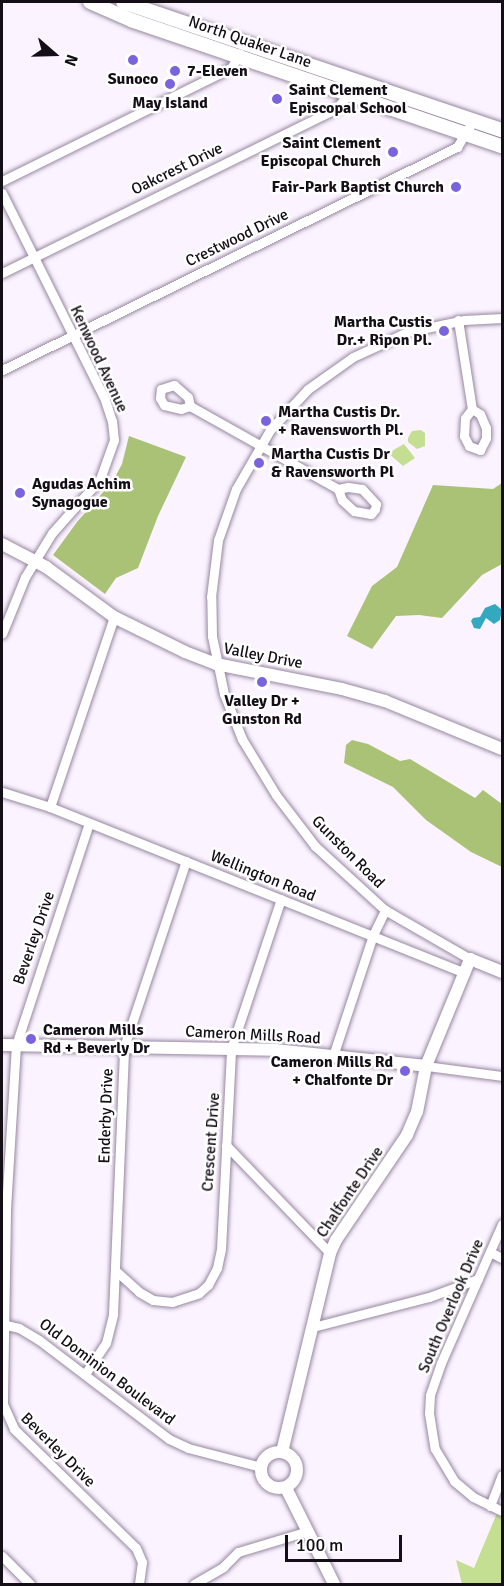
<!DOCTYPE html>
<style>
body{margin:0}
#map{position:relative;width:504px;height:1586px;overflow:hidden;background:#fbf3ff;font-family:Signika,sans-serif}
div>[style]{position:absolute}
.green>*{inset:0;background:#c4df92}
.forest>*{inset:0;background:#a9c275}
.water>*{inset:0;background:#33a9bf}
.roads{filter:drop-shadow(0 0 2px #9787a0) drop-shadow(0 0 2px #9787a0)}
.minor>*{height:9px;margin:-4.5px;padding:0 4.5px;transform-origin:4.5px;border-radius:4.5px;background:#fff}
.tertiary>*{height:12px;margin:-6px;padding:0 6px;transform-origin:6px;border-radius:6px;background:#fff}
.tertiary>.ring{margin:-6px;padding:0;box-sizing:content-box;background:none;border:12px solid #fff;border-radius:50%}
.secondary>*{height:14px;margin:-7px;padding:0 7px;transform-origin:7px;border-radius:7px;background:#fff}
.dots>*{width:16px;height:16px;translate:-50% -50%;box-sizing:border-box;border:3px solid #fff;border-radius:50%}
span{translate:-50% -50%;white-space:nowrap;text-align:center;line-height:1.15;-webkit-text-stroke:5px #fff;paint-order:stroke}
.street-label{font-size:16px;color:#140e17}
.poi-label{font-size:16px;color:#140e17;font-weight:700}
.left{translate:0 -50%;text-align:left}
.right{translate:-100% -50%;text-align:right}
.frame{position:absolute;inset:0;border:3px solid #140e17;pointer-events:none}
.north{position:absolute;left:24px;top:24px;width:60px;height:60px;-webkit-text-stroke:4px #fff;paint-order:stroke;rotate:110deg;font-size:16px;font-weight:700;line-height:24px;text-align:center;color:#140e17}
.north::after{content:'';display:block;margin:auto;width:21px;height:27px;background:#140e17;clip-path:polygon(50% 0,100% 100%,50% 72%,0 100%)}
.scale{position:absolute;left:285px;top:1535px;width:117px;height:27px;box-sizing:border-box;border:3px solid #140e17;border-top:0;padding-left:8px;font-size:18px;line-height:21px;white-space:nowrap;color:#140e17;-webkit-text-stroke:4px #fff;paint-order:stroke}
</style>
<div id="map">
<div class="green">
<div style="clip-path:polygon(421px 430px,425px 433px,425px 446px,417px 449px,408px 442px,408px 438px,412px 431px)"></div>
<div style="clip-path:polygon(404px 444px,415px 458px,403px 466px,388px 453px)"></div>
<div style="clip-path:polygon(497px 1513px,502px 1516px,502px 1584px,462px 1584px,456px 1560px,474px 1568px)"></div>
</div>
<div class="forest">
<div style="clip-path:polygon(129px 436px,186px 457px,158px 516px,138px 568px,116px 578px,105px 594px,53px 555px,77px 522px,113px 481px,122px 464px)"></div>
<div style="clip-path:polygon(502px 483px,502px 564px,482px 575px,442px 618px,419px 615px,396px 616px,372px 649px,347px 636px,372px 586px,397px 567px,433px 485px,493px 489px)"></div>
<div style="clip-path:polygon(352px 740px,368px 744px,400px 761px,410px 759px,475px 798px,483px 790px,502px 804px,502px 867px,471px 852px,426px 820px,393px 787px,344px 763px,346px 745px)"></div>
</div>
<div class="water">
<div style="clip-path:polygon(495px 604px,502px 610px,500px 620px,494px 624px,486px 618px,480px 629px,474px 628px,471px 621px,473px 618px,480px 617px,485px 608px)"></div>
</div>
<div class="roads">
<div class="minor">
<div style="left:2px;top:181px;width:255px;rotate:-26.3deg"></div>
<div style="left:231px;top:68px;width:17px;rotate:-59deg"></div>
<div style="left:2px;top:193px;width:231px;rotate:63.5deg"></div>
<div style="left:105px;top:400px;width:22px;rotate:72deg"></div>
<div style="left:112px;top:421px;width:19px;rotate:84deg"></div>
<div style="left:114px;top:440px;width:41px;rotate:109.7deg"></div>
<div style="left:100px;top:479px;width:72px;rotate:131.6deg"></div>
<div style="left:52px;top:533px;width:52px;rotate:121.5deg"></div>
<div style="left:25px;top:577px;width:61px;rotate:112deg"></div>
<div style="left:2px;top:273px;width:372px;rotate:-26.2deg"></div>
<div style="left:336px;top:109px;width:23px;rotate:-50deg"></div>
<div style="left:458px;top:320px;width:90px;rotate:81.1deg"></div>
<div style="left:472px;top:409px;width:11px;rotate:128deg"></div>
<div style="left:465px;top:418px;width:18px;rotate:93deg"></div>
<div style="left:464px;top:436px;width:11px;rotate:63deg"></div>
<div style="left:469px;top:446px;width:12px;rotate:20deg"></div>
<div style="left:480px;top:450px;width:13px;rotate:-63deg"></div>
<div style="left:486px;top:438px;width:10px;rotate:-90deg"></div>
<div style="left:486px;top:428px;width:15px;rotate:-113deg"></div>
<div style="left:480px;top:414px;width:9px;rotate:-148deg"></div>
<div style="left:2px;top:370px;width:507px;rotate:-26.11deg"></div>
<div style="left:457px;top:147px;width:31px;rotate:-59deg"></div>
<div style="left:190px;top:406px;width:9px;rotate:162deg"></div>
<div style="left:181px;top:409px;width:17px;rotate:-167deg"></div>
<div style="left:164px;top:405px;width:8px;rotate:-120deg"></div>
<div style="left:160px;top:398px;width:9px;rotate:-84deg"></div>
<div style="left:161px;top:389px;width:14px;rotate:-17deg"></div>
<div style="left:174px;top:385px;width:18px;rotate:41deg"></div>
<div style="left:188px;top:397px;width:9px;rotate:77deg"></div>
<div style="left:190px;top:406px;width:170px;rotate:29.3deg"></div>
<div style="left:338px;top:489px;width:12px;rotate:70deg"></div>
<div style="left:342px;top:500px;width:16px;rotate:43deg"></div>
<div style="left:354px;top:511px;width:17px;rotate:10deg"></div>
<div style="left:371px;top:514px;width:6px;rotate:-51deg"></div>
<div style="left:375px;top:509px;width:5px;rotate:-79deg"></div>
<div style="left:376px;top:504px;width:21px;rotate:-133deg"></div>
<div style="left:362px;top:489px;width:14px;rotate:-172deg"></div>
<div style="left:348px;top:487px;width:10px;rotate:169deg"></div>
<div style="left:2px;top:792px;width:50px;rotate:17.4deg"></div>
<div style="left:50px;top:807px;width:447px;rotate:21.8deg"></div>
<div style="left:50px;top:807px;width:200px;rotate:-71.4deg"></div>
<div style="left:89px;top:823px;width:234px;rotate:108.2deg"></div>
<div style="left:16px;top:1045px;width:164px;rotate:93.5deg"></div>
<div style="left:6px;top:1209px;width:195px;rotate:90.9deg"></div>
<div style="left:3px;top:1404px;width:27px;rotate:66deg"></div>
<div style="left:14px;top:1429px;width:170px;rotate:44.3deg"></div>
<div style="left:136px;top:1548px;width:15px;rotate:67deg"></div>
<div style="left:142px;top:1562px;width:22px;rotate:98deg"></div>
<div style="left:470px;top:959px;width:98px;rotate:-150deg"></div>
<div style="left:385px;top:910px;width:95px;rotate:-137.6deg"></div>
<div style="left:315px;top:846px;width:64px;rotate:-127.4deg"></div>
<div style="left:276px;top:795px;width:66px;rotate:-121.3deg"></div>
<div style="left:242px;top:739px;width:48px;rotate:-111.8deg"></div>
<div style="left:224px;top:694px;width:59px;rotate:-101.7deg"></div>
<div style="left:212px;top:636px;width:39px;rotate:-91deg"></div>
<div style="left:211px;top:597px;width:57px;rotate:-83deg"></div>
<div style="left:218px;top:540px;width:54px;rotate:-70.6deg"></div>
<div style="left:236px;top:489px;width:68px;rotate:-60deg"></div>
<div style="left:270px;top:430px;width:56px;rotate:-47.2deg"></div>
<div style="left:308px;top:389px;width:55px;rotate:-35.4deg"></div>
<div style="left:353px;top:357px;width:60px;rotate:-24.8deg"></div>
<div style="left:407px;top:332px;width:58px;rotate:-11.9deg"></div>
<div style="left:464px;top:320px;width:38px;rotate:-3deg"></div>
<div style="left:333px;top:1056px;width:127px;rotate:-71.7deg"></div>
<div style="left:373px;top:935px;width:28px;rotate:-64deg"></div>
<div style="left:426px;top:1066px;width:77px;rotate:7.5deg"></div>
<div style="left:226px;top:1145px;width:150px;rotate:46.1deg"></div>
<div style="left:502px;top:1224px;width:152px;rotate:113.7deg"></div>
<div style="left:441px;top:1363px;width:34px;rotate:109deg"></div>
<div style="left:430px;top:1395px;width:18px;rotate:93deg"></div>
<div style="left:429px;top:1413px;width:36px;rotate:81deg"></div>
<div style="left:435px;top:1449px;width:37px;rotate:59deg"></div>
<div style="left:454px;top:1481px;width:25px;rotate:40deg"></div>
<div style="left:473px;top:1497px;width:32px;rotate:26deg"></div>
<div style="left:490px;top:1252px;width:13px;rotate:27deg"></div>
<div style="left:116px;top:1271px;width:31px;rotate:42deg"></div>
<div style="left:139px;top:1292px;width:16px;rotate:30deg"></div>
<div style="left:153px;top:1300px;width:19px;rotate:6deg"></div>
<div style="left:172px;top:1302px;width:28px;rotate:-18deg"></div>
<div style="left:199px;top:1293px;width:12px;rotate:-42deg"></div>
<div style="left:208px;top:1285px;width:19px;rotate:-62deg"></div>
<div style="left:217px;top:1268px;width:19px;rotate:-78deg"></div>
<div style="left:221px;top:1249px;width:200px;rotate:-87.1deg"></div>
<div style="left:231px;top:1049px;width:158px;rotate:-71.6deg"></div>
<div style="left:2px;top:1324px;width:17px;rotate:13deg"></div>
<div style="left:19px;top:1328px;width:23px;rotate:31deg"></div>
<div style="left:39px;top:1340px;width:163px;rotate:37.3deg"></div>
<div style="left:169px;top:1439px;width:21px;rotate:25deg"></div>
<div style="left:188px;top:1448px;width:75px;rotate:14.6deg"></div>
<div style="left:313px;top:1327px;width:120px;rotate:-14.5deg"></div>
<div style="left:429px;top:1297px;width:52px;rotate:-20.2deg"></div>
<div style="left:85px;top:1374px;width:37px;rotate:-56deg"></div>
<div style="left:106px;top:1343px;width:30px;rotate:-76deg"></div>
<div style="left:113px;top:1314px;width:267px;rotate:-87.6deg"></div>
<div style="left:124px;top:1047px;width:196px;rotate:-71.6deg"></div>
<div style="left:490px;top:1506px;width:33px;rotate:-69deg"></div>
<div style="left:2px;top:1556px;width:40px;rotate:45deg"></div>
<div style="left:194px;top:1584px;width:34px;rotate:-30deg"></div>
<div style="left:223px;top:1567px;width:21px;rotate:-45deg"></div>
<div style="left:238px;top:1552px;width:73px;rotate:-16.7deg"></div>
</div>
<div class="tertiary">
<div style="left:2px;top:544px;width:50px;rotate:27.6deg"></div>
<div style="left:46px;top:567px;width:84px;rotate:36.3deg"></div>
<div style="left:114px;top:617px;width:79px;rotate:26.2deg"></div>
<div style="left:185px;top:652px;width:33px;rotate:21deg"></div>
<div style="left:216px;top:664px;width:128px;rotate:11.2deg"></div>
<div style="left:342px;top:689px;width:45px;rotate:15.6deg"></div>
<div style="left:385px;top:701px;width:126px;rotate:22.3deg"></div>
<div style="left:2px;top:1045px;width:273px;rotate:1deg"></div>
<div style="left:275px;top:1050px;width:152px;rotate:6deg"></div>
<div class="ring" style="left:261px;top:1452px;width:24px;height:24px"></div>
<div style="left:282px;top:1452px;width:205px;rotate:-76.4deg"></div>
<div style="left:330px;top:1253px;width:14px;rotate:-65deg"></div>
<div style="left:336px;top:1240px;width:127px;rotate:-55.9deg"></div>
<div style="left:407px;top:1135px;width:25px;rotate:-67deg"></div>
<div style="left:417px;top:1112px;width:47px;rotate:-78.9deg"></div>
<div style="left:426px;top:1066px;width:116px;rotate:-67.6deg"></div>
<div style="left:470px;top:959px;width:35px;rotate:22deg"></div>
<div style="left:286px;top:1488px;width:107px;rotate:63.4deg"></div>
</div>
<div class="secondary">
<div style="left:90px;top:2px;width:45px;rotate:23.7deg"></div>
<div style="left:131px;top:20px;width:392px;rotate:18.8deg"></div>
<div style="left:123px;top:2px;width:400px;rotate:18.7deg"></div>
</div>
</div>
<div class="dots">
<div style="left:133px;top:60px;background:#7b63dd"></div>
<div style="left:175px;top:71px;background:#7b63dd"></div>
<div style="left:170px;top:84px;background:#7b63dd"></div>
<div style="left:277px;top:99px;background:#7b63dd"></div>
<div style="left:393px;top:152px;background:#7b63dd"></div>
<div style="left:456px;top:187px;background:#7b63dd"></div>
<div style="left:444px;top:331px;background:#7b63dd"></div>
<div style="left:266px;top:421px;background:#7b63dd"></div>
<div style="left:259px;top:463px;background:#7b63dd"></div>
<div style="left:20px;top:493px;background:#7b63dd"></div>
<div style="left:262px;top:682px;background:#7b63dd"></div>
<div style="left:31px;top:1039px;background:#7b63dd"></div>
<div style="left:405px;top:1071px;background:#7b63dd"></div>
</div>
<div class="street-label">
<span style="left:250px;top:42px;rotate:19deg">North Quaker Lane</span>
<span style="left:177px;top:169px;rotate:-26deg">Oakcrest Drive</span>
<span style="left:237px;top:238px;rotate:-26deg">Crestwood Drive</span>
<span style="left:99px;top:359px;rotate:65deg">Kenwood Avenue</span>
<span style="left:263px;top:656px;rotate:11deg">Valley Drive</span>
<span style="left:348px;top:852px;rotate:45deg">Gunston Road</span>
<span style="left:263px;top:876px;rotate:22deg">Wellington Road</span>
<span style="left:34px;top:938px;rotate:-71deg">Beverley Drive</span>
<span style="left:253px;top:1035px;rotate:3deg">Cameron Mills Road</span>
<span style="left:106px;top:1116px;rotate:-88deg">Enderby Drive</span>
<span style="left:211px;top:1142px;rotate:-86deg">Crescent Drive</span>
<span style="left:350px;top:1192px;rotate:-56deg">Chalfonte Drive</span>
<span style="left:451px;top:1306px;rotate:-67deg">South Overlook Drive</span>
<span style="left:107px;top:1372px;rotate:37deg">Old Dominion Boulevard</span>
<span style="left:58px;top:1450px;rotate:45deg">Beverley Drive</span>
</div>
<div class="poi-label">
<span class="left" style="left:187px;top:71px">7-Eleven</span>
<span style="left:133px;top:79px">Sunoco</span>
<span class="left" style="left:289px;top:99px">Saint Clement<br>Episcopal School</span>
<span style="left:170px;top:103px">May Island</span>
<span class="right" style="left:381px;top:152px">Saint Clement<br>Episcopal Church</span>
<span class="right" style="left:444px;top:187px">Fair-Park Baptist Church</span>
<span class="right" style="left:432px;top:331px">Martha Custis<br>Dr.+ Ripon Pl.</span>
<span class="left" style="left:278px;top:421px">Martha Custis Dr.<br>+ Ravensworth Pl.</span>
<span class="left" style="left:271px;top:463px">Martha Custis Dr<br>&amp; Ravensworth Pl</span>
<span class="left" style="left:32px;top:493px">Agudas Achim<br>Synagogue</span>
<span style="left:262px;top:710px">Valley Dr +<br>Gunston Rd</span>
<span class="left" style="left:43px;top:1039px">Cameron Mills<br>Rd + Beverly Dr</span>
<span class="right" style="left:393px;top:1071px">Cameron Mills Rd<br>+ Chalfonte Dr</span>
</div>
<div class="frame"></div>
<div class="north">N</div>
<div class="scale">100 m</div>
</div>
